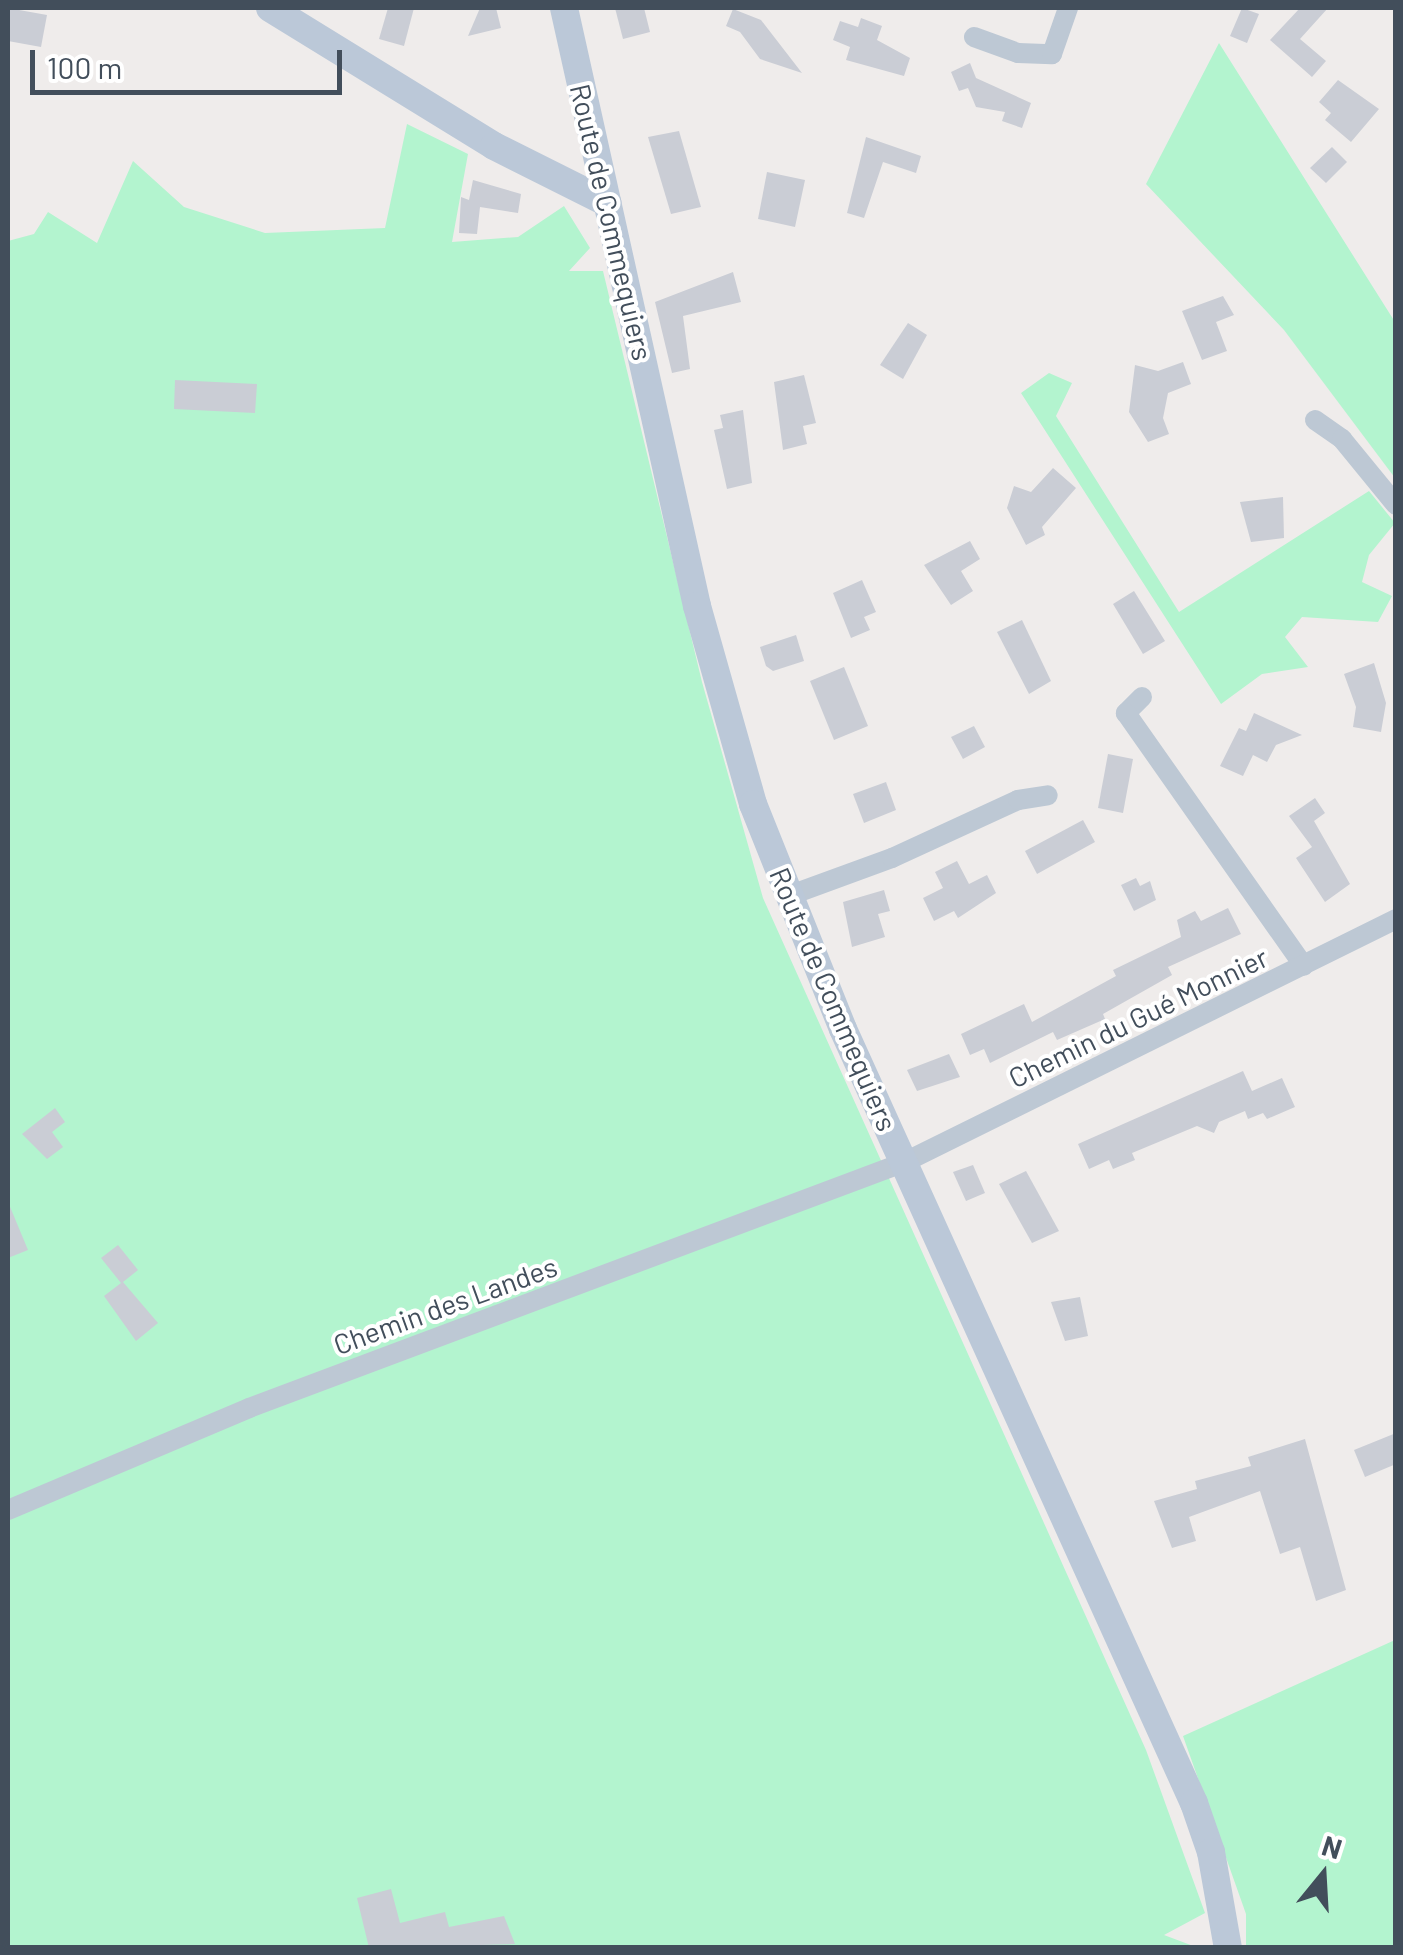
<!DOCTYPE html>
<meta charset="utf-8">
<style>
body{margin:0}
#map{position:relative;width:1403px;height:1955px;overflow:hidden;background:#efeceb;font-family:Barlow,sans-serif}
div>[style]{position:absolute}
.green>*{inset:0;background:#b3f4cf}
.building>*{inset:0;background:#cacdd5}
.street>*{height:20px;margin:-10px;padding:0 10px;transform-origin:10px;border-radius:10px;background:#bdc8d4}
.secondary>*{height:28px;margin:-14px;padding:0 14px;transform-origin:14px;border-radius:14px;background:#bbc8d8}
span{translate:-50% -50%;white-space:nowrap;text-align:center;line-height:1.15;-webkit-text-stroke:8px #fff;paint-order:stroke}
.street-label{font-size:28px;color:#424e5b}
.frame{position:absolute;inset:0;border:10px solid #424e5b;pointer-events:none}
.north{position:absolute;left:1273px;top:1825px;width:100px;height:100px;-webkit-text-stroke:8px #fff;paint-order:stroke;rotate:18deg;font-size:28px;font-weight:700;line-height:40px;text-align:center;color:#424e5b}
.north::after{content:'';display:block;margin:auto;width:35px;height:45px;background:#424e5b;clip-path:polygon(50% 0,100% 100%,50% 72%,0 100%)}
.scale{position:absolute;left:30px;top:50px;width:312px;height:45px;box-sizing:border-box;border:5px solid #424e5b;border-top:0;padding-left:12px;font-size:30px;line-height:35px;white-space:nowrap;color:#424e5b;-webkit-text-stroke:8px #fff;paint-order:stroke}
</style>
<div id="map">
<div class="green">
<div style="clip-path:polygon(1219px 43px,1395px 322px,1395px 478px,1284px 330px,1146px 184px)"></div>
<div style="clip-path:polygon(407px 124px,468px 154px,452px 242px,518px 237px,564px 206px,590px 248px,569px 271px,603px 271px,702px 682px,763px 898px,1146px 1750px,1205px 1913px,1164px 1935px,1196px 1947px,8px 1947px,8px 241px,34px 234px,48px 212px,97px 243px,133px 161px,184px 207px,265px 233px,385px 228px)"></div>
<div style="clip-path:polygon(1049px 373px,1072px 383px,1056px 416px,1179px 612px,1369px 491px,1395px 523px,1369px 555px,1362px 582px,1392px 596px,1378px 622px,1302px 617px,1285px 637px,1308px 667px,1262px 674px,1221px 704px,1021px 393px)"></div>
<div style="clip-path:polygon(1395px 1640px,1395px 1947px,1246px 1947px,1246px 1914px,1183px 1736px)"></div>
</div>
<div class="building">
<div style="clip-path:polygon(8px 8px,47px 15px,41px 47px,8px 41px)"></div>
<div style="clip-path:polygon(388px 8px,414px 8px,404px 46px,379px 39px)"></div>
<div style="clip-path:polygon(480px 8px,496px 8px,501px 28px,468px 36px)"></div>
<div style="clip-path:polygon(615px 8px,644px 8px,650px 32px,623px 39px)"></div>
<div style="clip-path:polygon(1242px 8px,1259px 14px,1247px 43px,1230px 36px)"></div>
<div style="clip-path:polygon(1300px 8px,1328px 8px,1300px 39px,1326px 61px,1312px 77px,1270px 40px)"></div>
<div style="clip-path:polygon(733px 9px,761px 20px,802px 73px,760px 59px,740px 32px,726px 26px)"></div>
<div style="clip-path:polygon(861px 18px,882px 26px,877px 40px,910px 58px,904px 76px,846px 60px,850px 47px,833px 40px,840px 21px,858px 27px)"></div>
<div style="clip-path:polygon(970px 63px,976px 78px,1031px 103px,1022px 128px,1002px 121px,1005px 112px,976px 107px,968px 88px,959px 91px,951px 72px)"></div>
<div style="clip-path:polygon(1338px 80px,1379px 109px,1351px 142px,1325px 120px,1331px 113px,1319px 102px)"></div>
<div style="clip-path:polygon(679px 131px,701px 207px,671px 214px,648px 137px)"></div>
<div style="clip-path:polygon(866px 137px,921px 156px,916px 173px,883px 162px,864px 218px,847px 213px)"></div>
<div style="clip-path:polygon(1332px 147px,1347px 162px,1326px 183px,1310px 168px)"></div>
<div style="clip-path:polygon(767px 172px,805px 180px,795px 227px,758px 219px)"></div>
<div style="clip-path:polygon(473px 180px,521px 194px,518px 213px,480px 207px,477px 234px,459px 233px,461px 197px,469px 200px)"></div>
<div style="clip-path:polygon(733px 272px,741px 302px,683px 316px,690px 369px,672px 373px,655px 302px)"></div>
<div style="clip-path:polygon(1223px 296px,1234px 315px,1216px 322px,1227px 351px,1202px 360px,1182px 311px)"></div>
<div style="clip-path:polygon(908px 323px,927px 335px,903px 379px,880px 365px)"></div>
<div style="clip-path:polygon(1183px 362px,1191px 384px,1168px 393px,1163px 418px,1169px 434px,1148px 442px,1129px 412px,1135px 365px,1158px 371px)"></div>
<div style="clip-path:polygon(804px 375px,816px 423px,803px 426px,807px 444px,783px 450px,774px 382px)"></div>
<div style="clip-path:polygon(175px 380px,257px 384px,255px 413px,174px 409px)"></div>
<div style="clip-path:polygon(743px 410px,752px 483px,727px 489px,714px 430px,723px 428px,720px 415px)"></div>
<div style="clip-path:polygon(1053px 468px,1076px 488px,1042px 527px,1045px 535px,1026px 545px,1007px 508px,1014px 486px,1031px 492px)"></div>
<div style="clip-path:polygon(1283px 497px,1284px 538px,1251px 542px,1240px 502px)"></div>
<div style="clip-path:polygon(970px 541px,980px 559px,961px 571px,973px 591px,951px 605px,924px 565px)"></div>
<div style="clip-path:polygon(862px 580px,876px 612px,864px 617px,870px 630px,851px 638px,833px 593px)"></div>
<div style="clip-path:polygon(1134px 591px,1165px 641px,1143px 654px,1113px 604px)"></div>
<div style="clip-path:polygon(1022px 620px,1051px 681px,1029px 694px,997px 632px)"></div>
<div style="clip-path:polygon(796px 635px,804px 661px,773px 671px,766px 666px,760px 647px)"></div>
<div style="clip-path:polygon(1374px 663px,1386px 703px,1381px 732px,1353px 727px,1356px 707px,1344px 674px)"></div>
<div style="clip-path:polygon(844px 667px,868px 726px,834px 740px,810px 681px)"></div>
<div style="clip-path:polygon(1254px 713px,1302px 735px,1276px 745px,1267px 762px,1253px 755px,1243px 776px,1220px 766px,1239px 728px,1246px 731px)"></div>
<div style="clip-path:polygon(974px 726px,985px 747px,963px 759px,951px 737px)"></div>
<div style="clip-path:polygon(1108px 754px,1133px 759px,1123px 813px,1098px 808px)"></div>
<div style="clip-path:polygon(886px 782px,896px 810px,864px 823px,853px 794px)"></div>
<div style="clip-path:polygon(1315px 798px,1325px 813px,1314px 821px,1350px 884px,1325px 902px,1296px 858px,1312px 847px,1289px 816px)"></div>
<div style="clip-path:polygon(1083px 820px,1095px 842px,1037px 874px,1025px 851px)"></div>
<div style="clip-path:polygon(957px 861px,969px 884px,987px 875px,996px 893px,958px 918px,954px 911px,934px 921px,923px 898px,943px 888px,935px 872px)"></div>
<div style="clip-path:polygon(1136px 878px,1140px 886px,1150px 881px,1156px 900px,1134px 911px,1121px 885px)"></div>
<div style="clip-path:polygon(884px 890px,890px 911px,878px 914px,885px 937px,852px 947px,843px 902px)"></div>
<div style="clip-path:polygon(1228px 908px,1241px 934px,1168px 967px,1172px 975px,1103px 1014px,1105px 1019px,1057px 1040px,1053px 1032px,990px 1063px,984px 1049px,970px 1055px,961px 1034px,1024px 1004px,1032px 1022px,1116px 976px,1113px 970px,1181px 937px,1177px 920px,1195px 911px,1201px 921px)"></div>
<div style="clip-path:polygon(949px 1054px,960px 1077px,917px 1091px,907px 1070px)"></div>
<div style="clip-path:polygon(1243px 1071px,1252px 1091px,1282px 1078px,1295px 1107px,1267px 1119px,1263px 1113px,1248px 1119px,1245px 1111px,1219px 1122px,1214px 1133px,1197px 1126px,1132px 1153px,1135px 1160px,1113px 1169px,1109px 1160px,1089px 1169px,1078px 1144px)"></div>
<div style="clip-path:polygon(55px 1108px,65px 1122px,52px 1132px,63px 1147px,47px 1159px,22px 1134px)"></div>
<div style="clip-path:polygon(973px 1165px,985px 1193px,966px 1201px,953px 1172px)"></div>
<div style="clip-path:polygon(1026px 1171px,1059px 1231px,1032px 1243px,999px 1184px)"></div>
<div style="clip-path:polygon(8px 1202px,28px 1250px,8px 1258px)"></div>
<div style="clip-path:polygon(118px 1245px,138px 1270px,123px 1282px,158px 1323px,136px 1341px,104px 1296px,121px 1283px,101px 1258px)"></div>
<div style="clip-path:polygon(1080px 1297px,1088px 1336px,1065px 1341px,1051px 1302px)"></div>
<div style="clip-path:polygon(1396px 1433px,1396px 1464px,1365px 1477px,1354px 1450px)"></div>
<div style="clip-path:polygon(1305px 1439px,1346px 1590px,1316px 1601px,1300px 1547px,1280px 1554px,1260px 1491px,1189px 1517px,1196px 1541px,1172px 1548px,1154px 1501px,1197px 1489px,1195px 1481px,1251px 1466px,1248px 1457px)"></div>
<div style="clip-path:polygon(391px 1889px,400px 1923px,445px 1912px,449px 1927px,504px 1916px,515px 1944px,369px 1948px,357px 1898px)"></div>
</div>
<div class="street">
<div style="left:974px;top:37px;width:47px;rotate:20deg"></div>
<div style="left:1018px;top:53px;width:34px;rotate:2deg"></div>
<div style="left:1052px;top:54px;width:49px;rotate:-70.8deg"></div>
<div style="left:1315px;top:420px;width:33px;rotate:35deg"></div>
<div style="left:1342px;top:439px;width:85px;rotate:50.7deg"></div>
<div style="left:1142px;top:697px;width:23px;rotate:135deg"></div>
<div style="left:1126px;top:713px;width:309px;rotate:54.9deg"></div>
<div style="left:788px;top:896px;width:111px;rotate:-20.1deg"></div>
<div style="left:892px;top:858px;width:139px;rotate:-24.7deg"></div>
<div style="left:1018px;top:800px;width:30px;rotate:-9deg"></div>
<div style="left:8px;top:1510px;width:262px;rotate:-22.9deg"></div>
<div style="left:249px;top:1408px;width:701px;rotate:-20.56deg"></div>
<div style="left:905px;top:1162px;width:548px;rotate:-26.33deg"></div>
</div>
<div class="secondary">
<div style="left:270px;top:8px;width:263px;rotate:31.6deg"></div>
<div style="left:494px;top:146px;width:127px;rotate:26.6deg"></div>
<div style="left:564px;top:8px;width:613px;rotate:77.46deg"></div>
<div style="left:697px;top:606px;width:206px;rotate:74.2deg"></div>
<div style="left:753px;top:804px;width:242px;rotate:68.2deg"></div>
<div style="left:843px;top:1029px;width:850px;rotate:65.61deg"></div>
<div style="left:1194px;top:1803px;width:52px;rotate:70.9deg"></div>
<div style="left:1211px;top:1852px;width:97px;rotate:80deg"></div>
</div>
<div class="street-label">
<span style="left:612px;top:222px;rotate:77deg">Route de Commequiers</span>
<span style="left:834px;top:999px;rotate:67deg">Route de Commequiers</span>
<span style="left:1138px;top:1017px;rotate:-26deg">Chemin du Gué Monnier</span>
<span style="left:445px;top:1305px;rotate:-20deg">Chemin des Landes</span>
</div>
<div class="frame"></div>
<div class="north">N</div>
<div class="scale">100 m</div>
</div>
